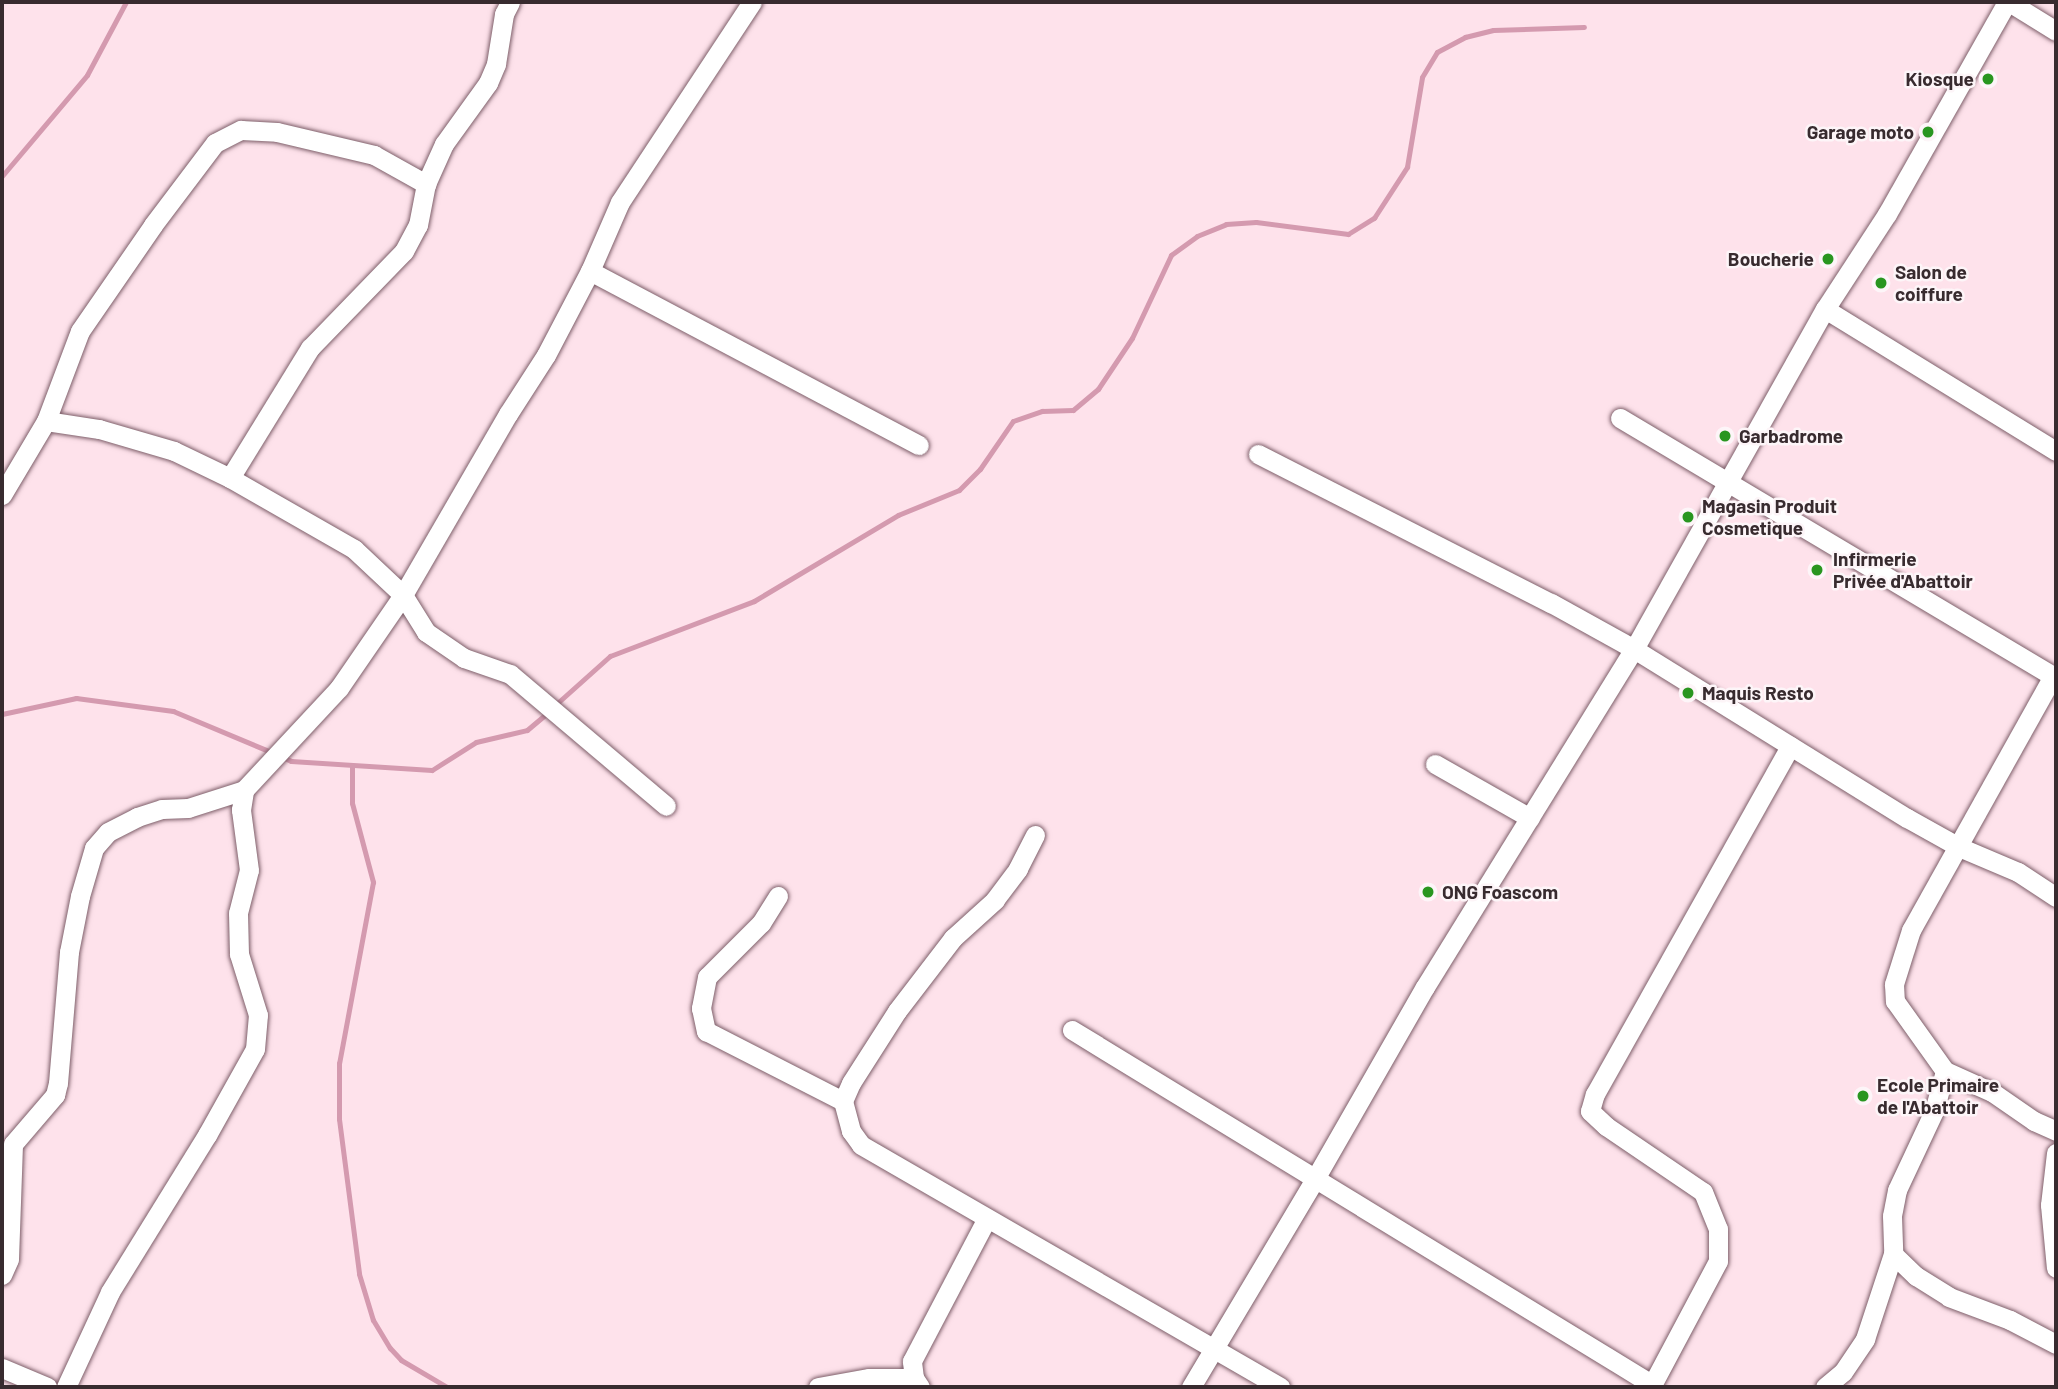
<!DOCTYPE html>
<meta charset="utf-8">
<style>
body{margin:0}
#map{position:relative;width:2058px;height:1389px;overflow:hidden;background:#fee2eb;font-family:Barlow,sans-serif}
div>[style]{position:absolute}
.stream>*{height:5px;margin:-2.5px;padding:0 2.5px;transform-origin:2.5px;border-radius:2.5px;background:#d49aaf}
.roads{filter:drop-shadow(0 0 2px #7d5e69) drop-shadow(0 0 2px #7d5e69)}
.minor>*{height:19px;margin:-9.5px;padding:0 9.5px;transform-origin:9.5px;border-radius:9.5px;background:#fff}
.dots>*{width:19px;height:19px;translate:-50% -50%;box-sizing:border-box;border:4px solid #fdf5f8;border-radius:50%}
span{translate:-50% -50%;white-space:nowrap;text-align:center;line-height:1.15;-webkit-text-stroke:5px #fdf5f8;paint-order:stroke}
.poi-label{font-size:19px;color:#382b2f;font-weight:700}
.right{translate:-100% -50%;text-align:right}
.left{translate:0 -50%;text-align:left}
.frame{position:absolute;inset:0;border:4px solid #382b2f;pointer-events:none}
</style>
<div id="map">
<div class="stream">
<div style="left:2px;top:176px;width:132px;rotate:-49.9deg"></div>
<div style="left:87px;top:75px;width:83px;rotate:-61.9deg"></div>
<div style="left:554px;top:706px;width:75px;rotate:-41.8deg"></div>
<div style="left:610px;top:656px;width:154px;rotate:-20.9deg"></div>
<div style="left:754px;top:601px;width:168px;rotate:-30.8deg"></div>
<div style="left:898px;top:515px;width:66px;rotate:-22.3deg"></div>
<div style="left:959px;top:490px;width:30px;rotate:-45deg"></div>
<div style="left:980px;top:469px;width:58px;rotate:-55.5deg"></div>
<div style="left:1013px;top:421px;width:31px;rotate:-19deg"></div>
<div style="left:1042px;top:411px;width:31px;rotate:-2deg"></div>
<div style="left:1073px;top:410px;width:33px;rotate:-40deg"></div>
<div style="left:1098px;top:389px;width:61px;rotate:-56.3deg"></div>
<div style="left:1132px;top:338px;width:92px;rotate:-64.8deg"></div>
<div style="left:1171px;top:255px;width:32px;rotate:-36deg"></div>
<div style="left:1197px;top:236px;width:31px;rotate:-22deg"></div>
<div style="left:1226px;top:224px;width:30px;rotate:-4deg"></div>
<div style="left:1256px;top:222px;width:93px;rotate:7.4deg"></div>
<div style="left:1348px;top:234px;width:31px;rotate:-32deg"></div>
<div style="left:1374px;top:218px;width:61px;rotate:-57.1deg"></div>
<div style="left:1407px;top:167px;width:91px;rotate:-80.5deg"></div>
<div style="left:1422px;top:77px;width:29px;rotate:-59deg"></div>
<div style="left:1437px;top:52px;width:32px;rotate:-28deg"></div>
<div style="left:1465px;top:37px;width:29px;rotate:-14deg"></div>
<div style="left:1493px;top:30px;width:91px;rotate:-1.9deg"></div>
<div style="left:2px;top:714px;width:76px;rotate:-12.2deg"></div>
<div style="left:76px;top:698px;width:98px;rotate:7.6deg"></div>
<div style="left:173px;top:711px;width:106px;rotate:22.7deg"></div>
<div style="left:280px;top:756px;width:12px;rotate:24deg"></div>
<div style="left:291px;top:761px;width:141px;rotate:3.7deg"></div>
<div style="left:432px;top:770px;width:52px;rotate:-32.5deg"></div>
<div style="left:476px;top:742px;width:52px;rotate:-13.2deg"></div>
<div style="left:527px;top:730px;width:26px;rotate:-40deg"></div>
<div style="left:352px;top:765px;width:38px;rotate:90deg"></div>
<div style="left:352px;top:803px;width:82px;rotate:75.1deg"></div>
<div style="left:373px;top:882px;width:184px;rotate:100.6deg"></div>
<div style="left:339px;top:1063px;width:56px;rotate:90deg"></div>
<div style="left:339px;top:1119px;width:156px;rotate:82.6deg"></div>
<div style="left:359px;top:1274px;width:48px;rotate:73.1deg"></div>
<div style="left:373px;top:1320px;width:33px;rotate:59deg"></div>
<div style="left:390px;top:1348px;width:16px;rotate:47deg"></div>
<div style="left:401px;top:1360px;width:53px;rotate:30.4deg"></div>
</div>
<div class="roads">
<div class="minor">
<div style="left:2009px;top:2px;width:55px;rotate:31.7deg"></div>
<div style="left:590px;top:271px;width:372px;rotate:27.9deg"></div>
<div style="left:1825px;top:309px;width:271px;rotate:31.6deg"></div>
<div style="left:1620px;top:418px;width:504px;rotate:30.79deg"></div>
<div style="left:2053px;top:676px;width:291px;rotate:119.2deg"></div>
<div style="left:1911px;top:930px;width:57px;rotate:107.5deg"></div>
<div style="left:1894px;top:984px;width:17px;rotate:87deg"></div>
<div style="left:1895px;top:1001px;width:86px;rotate:54.5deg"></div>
<div style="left:1945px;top:1071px;width:51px;rotate:24.1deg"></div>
<div style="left:1992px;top:1092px;width:51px;rotate:34.6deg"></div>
<div style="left:2034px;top:1121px;width:24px;rotate:24deg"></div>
<div style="left:46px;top:421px;width:54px;rotate:8.6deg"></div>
<div style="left:99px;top:429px;width:78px;rotate:16.3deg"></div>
<div style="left:174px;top:451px;width:62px;rotate:25.7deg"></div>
<div style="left:230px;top:478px;width:143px;rotate:29.8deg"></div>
<div style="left:354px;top:549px;width:67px;rotate:43.2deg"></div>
<div style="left:403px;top:595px;width:44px;rotate:58.1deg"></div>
<div style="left:426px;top:632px;width:46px;rotate:34.4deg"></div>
<div style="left:464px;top:658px;width:49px;rotate:19.2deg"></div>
<div style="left:510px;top:674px;width:204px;rotate:40.2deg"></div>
<div style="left:1258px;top:454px;width:329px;rotate:27deg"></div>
<div style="left:1551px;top:603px;width:95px;rotate:29deg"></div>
<div style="left:1634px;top:649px;width:321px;rotate:31.8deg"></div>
<div style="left:1907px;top:818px;width:60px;rotate:29.1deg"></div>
<div style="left:1959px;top:847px;width:64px;rotate:23deg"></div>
<div style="left:2018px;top:872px;width:45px;rotate:33.3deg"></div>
<div style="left:230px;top:478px;width:153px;rotate:-58.4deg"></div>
<div style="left:310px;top:348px;width:135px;rotate:-45.9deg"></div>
<div style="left:404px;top:251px;width:30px;rotate:-62deg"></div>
<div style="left:418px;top:225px;width:42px;rotate:-79deg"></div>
<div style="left:426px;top:184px;width:44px;rotate:-65.8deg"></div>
<div style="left:444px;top:144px;width:75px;rotate:-54.2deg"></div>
<div style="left:488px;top:83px;width:21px;rotate:-67deg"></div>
<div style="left:496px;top:64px;width:51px;rotate:-80.9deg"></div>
<div style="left:504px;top:14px;width:13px;rotate:-63deg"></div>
<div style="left:2px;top:495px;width:86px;rotate:-59.3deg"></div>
<div style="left:46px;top:421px;width:96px;rotate:-69.3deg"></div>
<div style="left:80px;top:331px;width:129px;rotate:-55.4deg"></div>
<div style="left:153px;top:225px;width:103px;rotate:-52.9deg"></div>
<div style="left:215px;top:143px;width:29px;rotate:-27deg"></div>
<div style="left:241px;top:130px;width:36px;rotate:3deg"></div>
<div style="left:277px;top:132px;width:100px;rotate:13.3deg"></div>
<div style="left:374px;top:155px;width:60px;rotate:29.1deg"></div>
<div style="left:1435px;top:764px;width:109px;rotate:29.6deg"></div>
<div style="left:1035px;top:835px;width:38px;rotate:117deg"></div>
<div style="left:1018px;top:869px;width:39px;rotate:127deg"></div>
<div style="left:995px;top:900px;width:57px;rotate:137.9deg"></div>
<div style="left:953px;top:938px;width:92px;rotate:127.5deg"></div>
<div style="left:897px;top:1011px;width:85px;rotate:122.6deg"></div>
<div style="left:851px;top:1083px;width:20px;rotate:114deg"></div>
<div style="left:843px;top:1101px;width:31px;rotate:75deg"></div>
<div style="left:851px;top:1131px;width:17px;rotate:54deg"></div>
<div style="left:861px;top:1145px;width:484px;rotate:30deg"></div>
<div style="left:778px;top:896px;width:32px;rotate:122deg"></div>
<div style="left:761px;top:923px;width:76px;rotate:135deg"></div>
<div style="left:707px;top:977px;width:32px;rotate:101deg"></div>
<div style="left:701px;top:1008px;width:24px;rotate:78deg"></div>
<div style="left:706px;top:1031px;width:154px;rotate:27.1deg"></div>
<div style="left:1072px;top:1030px;width:681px;rotate:31.43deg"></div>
<div style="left:1945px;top:1071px;width:41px;rotate:105.4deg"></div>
<div style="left:1934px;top:1111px;width:87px;rotate:115.1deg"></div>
<div style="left:1897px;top:1190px;width:26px;rotate:101deg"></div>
<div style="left:1892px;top:1216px;width:38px;rotate:88deg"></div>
<div style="left:1893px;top:1254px;width:32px;rotate:44deg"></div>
<div style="left:1916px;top:1276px;width:39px;rotate:32deg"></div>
<div style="left:1949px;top:1297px;width:65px;rotate:20.7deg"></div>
<div style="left:2010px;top:1320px;width:52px;rotate:27.6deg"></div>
<div style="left:2056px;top:1153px;width:52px;rotate:96.6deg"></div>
<div style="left:2050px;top:1205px;width:63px;rotate:84.6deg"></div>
<div style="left:2px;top:1275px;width:17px;rotate:-66deg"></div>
<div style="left:9px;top:1259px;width:115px;rotate:-88deg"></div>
<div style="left:13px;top:1144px;width:65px;rotate:-49.4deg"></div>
<div style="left:55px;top:1095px;width:12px;rotate:-76deg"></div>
<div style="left:58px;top:1083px;width:131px;rotate:-85.2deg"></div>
<div style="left:69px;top:952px;width:57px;rotate:-78.9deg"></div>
<div style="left:80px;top:896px;width:50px;rotate:-73.7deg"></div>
<div style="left:94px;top:848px;width:21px;rotate:-49deg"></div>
<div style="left:108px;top:832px;width:33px;rotate:-27deg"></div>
<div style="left:137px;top:817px;width:26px;rotate:-18deg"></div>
<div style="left:162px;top:809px;width:26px;rotate:-2deg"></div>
<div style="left:188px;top:808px;width:59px;rotate:-17.8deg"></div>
<div style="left:244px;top:790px;width:139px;rotate:-47deg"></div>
<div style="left:339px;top:688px;width:113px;rotate:-55.5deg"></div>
<div style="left:403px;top:595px;width:209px;rotate:-59.9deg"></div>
<div style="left:508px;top:414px;width:70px;rotate:-57.2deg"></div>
<div style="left:546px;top:355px;width:95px;rotate:-62.4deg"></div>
<div style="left:590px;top:271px;width:75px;rotate:-66.5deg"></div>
<div style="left:620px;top:202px;width:240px;rotate:-56.6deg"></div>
<div style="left:2px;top:1368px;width:49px;rotate:22.9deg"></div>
<div style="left:66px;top:1387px;width:105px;rotate:-65.1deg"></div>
<div style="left:110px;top:1292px;width:185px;rotate:-58.3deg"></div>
<div style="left:207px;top:1135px;width:98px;rotate:-60.8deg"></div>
<div style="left:255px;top:1049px;width:34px;rotate:-85deg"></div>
<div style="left:258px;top:1015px;width:64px;rotate:-107.3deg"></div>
<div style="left:239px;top:954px;width:41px;rotate:-91.4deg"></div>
<div style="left:238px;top:913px;width:44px;rotate:-75.7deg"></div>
<div style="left:249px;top:870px;width:61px;rotate:-97.6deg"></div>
<div style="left:241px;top:810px;width:20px;rotate:-81deg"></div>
<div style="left:818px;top:1387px;width:52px;rotate:-10deg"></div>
<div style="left:869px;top:1378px;width:45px"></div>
<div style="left:920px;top:1387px;width:11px;rotate:-124deg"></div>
<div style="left:914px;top:1378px;width:17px;rotate:-97deg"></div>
<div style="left:912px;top:1361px;width:161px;rotate:-62.3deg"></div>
<div style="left:1191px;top:1387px;width:244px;rotate:-59.2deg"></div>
<div style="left:1316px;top:1177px;width:219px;rotate:-60.2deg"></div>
<div style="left:1425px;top:987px;width:397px;rotate:-58.3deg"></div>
<div style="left:1634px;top:649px;width:390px;rotate:-60.7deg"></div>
<div style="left:1825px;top:309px;width:113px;rotate:-56.9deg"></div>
<div style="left:1887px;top:214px;width:244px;rotate:-60.5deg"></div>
<div style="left:1651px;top:1387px;width:143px;rotate:-62deg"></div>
<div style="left:1718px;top:1261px;width:32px;rotate:-90deg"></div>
<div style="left:1718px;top:1229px;width:40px;rotate:-112deg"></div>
<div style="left:1703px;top:1192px;width:117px;rotate:-145.8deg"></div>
<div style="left:1606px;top:1126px;width:22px;rotate:-137deg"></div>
<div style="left:1590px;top:1111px;width:18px;rotate:-74deg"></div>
<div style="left:1595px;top:1094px;width:399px;rotate:-60.7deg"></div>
<div style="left:1825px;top:1387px;width:23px;rotate:-40deg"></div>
<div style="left:1843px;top:1372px;width:40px;rotate:-56deg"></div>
<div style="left:1865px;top:1339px;width:89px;rotate:-71.8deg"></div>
</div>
</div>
<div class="dots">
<div style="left:1988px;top:79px;background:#299620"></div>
<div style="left:1928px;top:132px;background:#299620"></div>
<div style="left:1828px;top:259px;background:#299620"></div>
<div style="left:1881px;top:283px;background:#299620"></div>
<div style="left:1725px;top:436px;background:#299620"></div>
<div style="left:1688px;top:517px;background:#299620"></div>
<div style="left:1817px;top:570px;background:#299620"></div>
<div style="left:1688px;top:693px;background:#299620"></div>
<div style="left:1428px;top:892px;background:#299620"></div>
<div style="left:1863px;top:1096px;background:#299620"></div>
</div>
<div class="poi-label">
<span class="right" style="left:1974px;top:79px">Kiosque</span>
<span class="right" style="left:1914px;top:132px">Garage moto</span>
<span class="right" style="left:1814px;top:259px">Boucherie</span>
<span class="left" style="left:1895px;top:283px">Salon de<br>coiffure</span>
<span class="left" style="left:1739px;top:436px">Garbadrome</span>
<span class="left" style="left:1702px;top:517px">Magasin Produit<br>Cosmetique</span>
<span class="left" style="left:1833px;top:570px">Infirmerie<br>Privée d'Abattoir</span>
<span class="left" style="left:1702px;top:693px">Maquis Resto</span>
<span class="left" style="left:1442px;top:892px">ONG Foascom</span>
<span class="left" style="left:1877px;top:1096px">Ecole Primaire<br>de l'Abattoir</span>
</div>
<div class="frame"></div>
</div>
